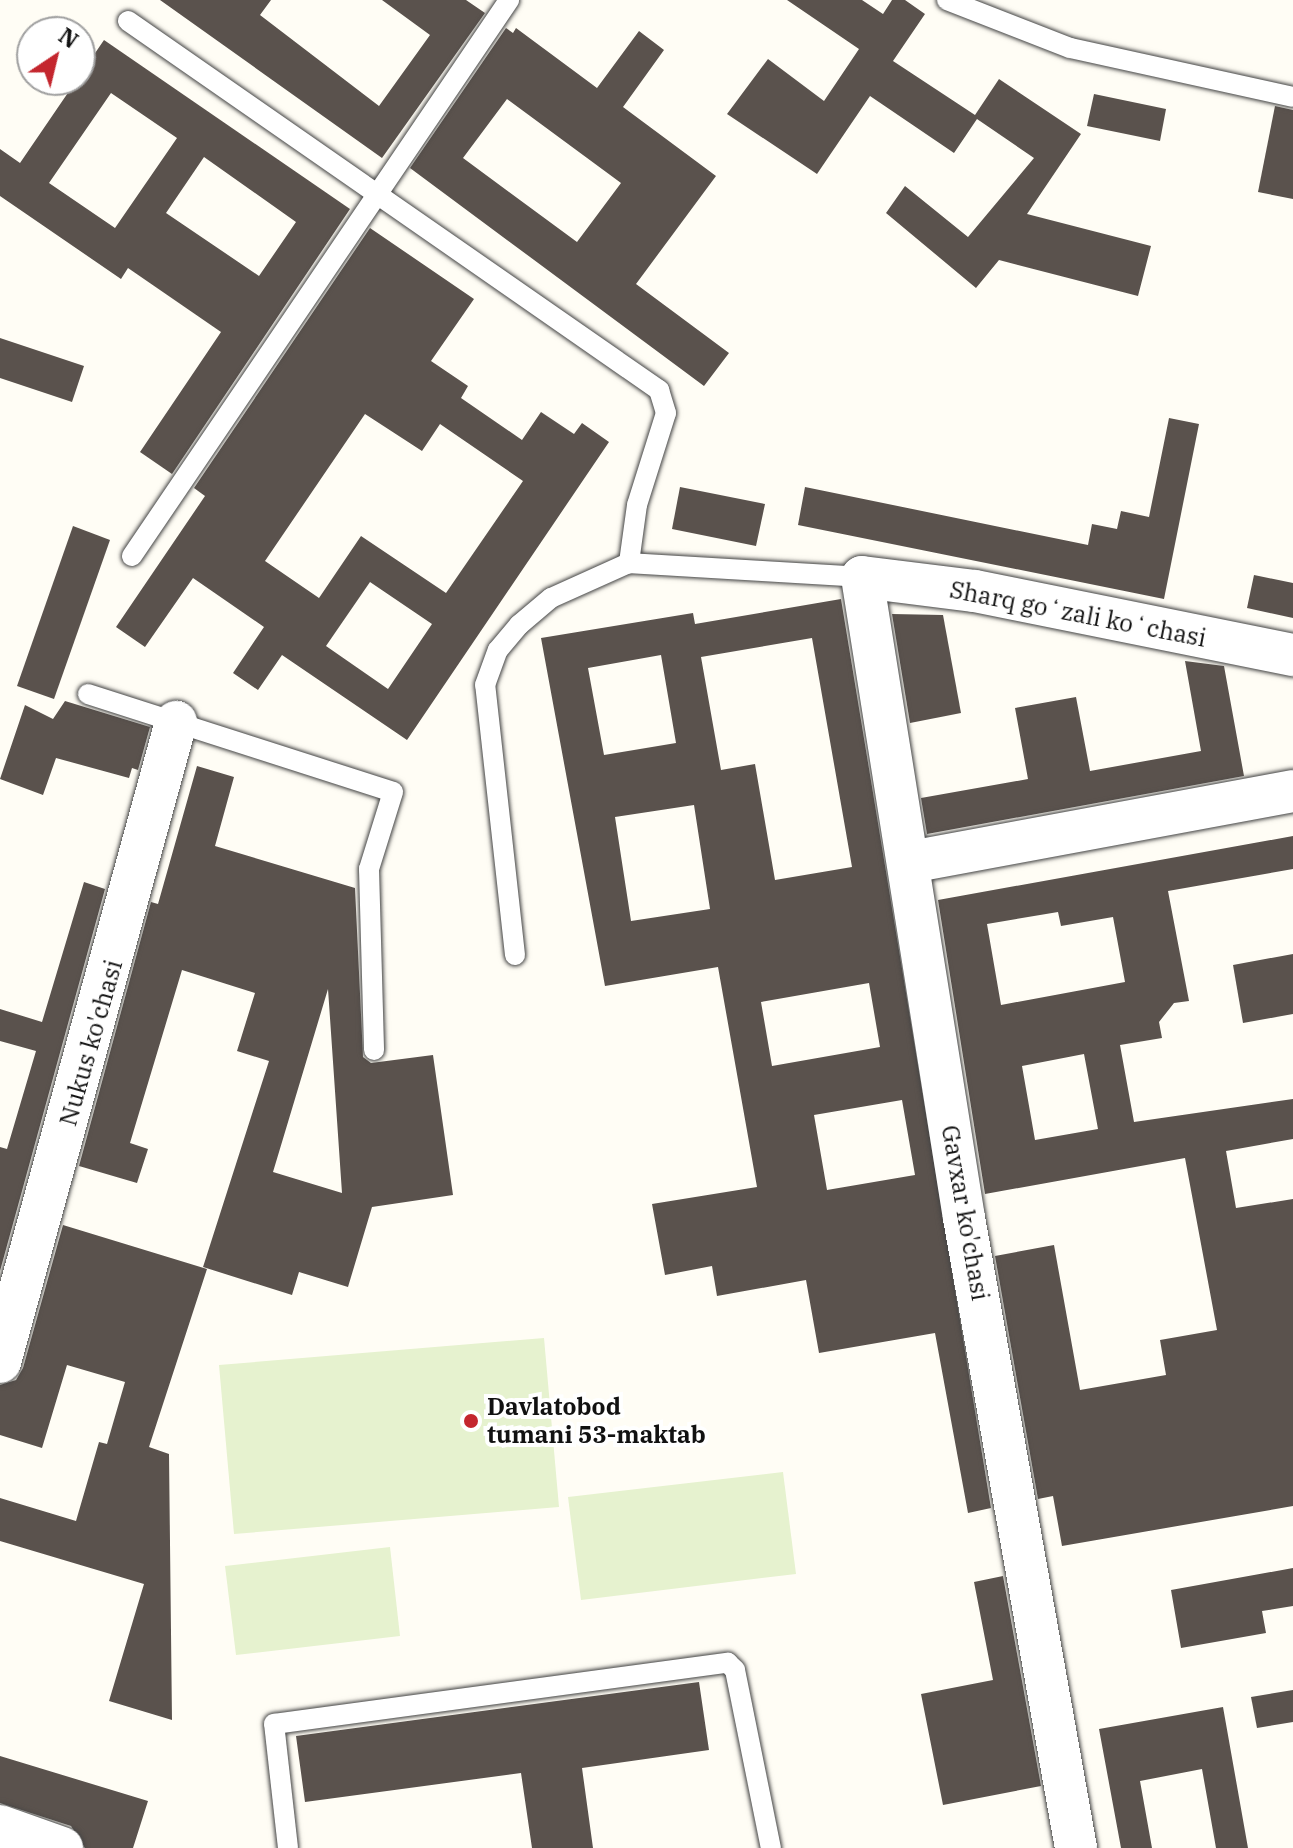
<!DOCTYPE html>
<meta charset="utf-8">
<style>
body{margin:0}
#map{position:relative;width:1293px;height:1848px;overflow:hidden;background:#fffdf5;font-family:"IBM Plex Serif",serif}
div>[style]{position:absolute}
.pitch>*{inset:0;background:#e6f2cf}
.building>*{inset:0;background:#5a524d}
.roads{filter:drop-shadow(0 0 2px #444) drop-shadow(0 0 2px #444)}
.lane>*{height:20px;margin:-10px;padding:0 10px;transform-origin:10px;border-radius:10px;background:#fff}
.street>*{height:42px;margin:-21px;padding:0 21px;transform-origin:21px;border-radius:21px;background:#fff}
.dots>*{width:22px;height:22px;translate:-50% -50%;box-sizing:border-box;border:4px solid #fff;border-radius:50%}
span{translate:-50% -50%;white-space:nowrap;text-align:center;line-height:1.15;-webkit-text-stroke:8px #fff;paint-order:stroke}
.street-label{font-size:24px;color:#111}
.poi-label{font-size:24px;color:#111;font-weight:700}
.left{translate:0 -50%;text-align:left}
.north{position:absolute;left:16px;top:16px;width:80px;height:80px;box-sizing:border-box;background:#fff;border:2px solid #a0a0a0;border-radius:50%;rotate:35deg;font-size:22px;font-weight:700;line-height:32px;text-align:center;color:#111}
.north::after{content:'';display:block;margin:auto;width:28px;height:36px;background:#c4262e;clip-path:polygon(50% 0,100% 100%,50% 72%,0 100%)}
</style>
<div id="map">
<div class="pitch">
<div style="clip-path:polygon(544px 1338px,559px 1507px,234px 1534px,219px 1365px)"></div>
<div style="clip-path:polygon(783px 1472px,796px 1574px,581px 1600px,568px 1497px)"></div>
<div style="clip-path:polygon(390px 1547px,400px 1636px,236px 1655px,225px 1566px)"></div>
</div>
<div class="building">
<div style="clip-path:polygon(160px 0,271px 0,260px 15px,379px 106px,430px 35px,382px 0,466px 0,485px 13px,382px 158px)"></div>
<div style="clip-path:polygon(787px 0,862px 0,883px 14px,892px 0,905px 0,925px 14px,893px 61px,975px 115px,999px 79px,1081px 134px,1027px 214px,1151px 246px,1138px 296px,999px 260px,976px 288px,886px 213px,905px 186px,968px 237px,1034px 158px,977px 119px,954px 153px,870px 96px,817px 174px,727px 114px,768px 59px,824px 101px,859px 49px)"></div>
<div style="clip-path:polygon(evenodd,506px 28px,513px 33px,516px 28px,597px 88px,639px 31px,664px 50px,623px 107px,716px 176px,636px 284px,729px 353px,704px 386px,410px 168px,506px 28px,507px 99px,621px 183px,577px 242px,463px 158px,507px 99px)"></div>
<div style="clip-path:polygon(evenodd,104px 40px,350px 209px,172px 474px,140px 452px,221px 332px,128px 268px,121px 279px,0 196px,0 149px,20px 163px,104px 40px,111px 93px,177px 138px,115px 228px,49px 183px,111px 93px,104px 40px,204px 157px,296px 222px,259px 276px,166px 213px,204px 157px)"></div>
<div style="clip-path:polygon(1094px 94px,1166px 109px,1160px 141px,1087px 126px)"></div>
<div style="clip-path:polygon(1275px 106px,1293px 110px,1293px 199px,1258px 192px)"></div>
<div style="clip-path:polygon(evenodd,370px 228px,474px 299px,431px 361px,468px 386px,461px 398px,522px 440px,541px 412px,574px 434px,582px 423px,609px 442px,407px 740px,282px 655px,258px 690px,233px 673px,264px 627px,193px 578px,145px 647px,116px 627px,205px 496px,194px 488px,370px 228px,365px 414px,422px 451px,440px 424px,523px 481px,446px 593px,361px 536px,319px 598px,265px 561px,365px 414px,370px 228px,370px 582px,432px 624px,388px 689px,326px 646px,370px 582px)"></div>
<div style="clip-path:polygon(0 338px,84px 366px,72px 402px,0 378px)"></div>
<div style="clip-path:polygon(1169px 418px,1199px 424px,1164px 599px,798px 525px,805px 487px,1088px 545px,1092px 524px,1117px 529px,1121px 511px,1149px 517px)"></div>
<div style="clip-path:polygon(680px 487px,765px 504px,756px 546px,672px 529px)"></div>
<div style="clip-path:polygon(73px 526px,110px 540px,54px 699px,17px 686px)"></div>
<div style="clip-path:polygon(1254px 575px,1293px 583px,1293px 618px,1247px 608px)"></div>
<div style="clip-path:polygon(evenodd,841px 599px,991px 1508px,968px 1513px,935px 1333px,819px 1353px,806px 1280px,717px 1296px,712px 1266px,665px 1275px,652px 1204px,757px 1187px,718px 967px,605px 986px,541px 638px,693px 613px,695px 624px,841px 599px,812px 638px,852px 867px,775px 880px,755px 764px,721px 770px,701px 657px,812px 638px,841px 599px,661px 655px,676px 743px,604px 755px,588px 668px,661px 655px,841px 599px,694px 805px,710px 909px,631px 921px,615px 817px,694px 805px,841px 599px,869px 983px,880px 1047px,772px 1066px,761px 1002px,869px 983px,841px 599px,902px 1100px,915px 1175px,827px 1190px,814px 1115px,902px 1100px)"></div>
<div style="clip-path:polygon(892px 614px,943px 615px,961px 713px,910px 723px)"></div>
<div style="clip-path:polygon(1185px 661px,1224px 666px,1244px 776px,927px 834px,921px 798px,1028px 779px,1015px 708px,1076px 697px,1090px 771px,1201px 751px)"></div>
<div style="clip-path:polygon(65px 701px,150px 727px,138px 770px,132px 768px,129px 778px,56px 758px,43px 795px,0 779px,25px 705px,53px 719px)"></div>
<div style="clip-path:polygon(evenodd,197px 766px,234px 777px,215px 846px,355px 888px,363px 1057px,371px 1063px,433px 1055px,453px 1195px,372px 1207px,348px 1287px,299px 1272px,292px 1295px,203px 1267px,269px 1061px,237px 1051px,255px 993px,182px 970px,130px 1143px,148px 1149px,137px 1183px,79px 1166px,151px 902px,158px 904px,197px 766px,328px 989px,342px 1193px,273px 1172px,328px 989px)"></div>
<div style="clip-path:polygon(evenodd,1293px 836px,1293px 869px,1168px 891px,1189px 1001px,1174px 1003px,1159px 1022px,1162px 1038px,1120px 1045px,1134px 1122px,1293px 1099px,1293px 1139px,1226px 1151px,1236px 1208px,1293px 1199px,1293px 1506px,1062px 1546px,1053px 1496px,1038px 1499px,995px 1256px,1054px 1245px,1080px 1390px,1166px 1375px,1160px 1340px,1217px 1330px,1185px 1158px,985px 1194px,938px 900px,1293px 836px,1058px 912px,1061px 926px,1113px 917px,1125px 982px,1001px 1005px,987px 924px,1058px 912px,1293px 836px,1084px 1054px,1098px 1129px,1035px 1140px,1022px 1066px,1084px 1054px)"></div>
<div style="clip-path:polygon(84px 882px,105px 889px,0 1271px,0 1147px,7px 1149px,36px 1051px,0 1041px,0 1009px,42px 1022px)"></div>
<div style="clip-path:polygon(1293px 954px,1293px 1014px,1243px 1023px,1233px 965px)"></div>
<div style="clip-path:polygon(63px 1225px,207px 1269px,149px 1447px,169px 1454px,172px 1720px,109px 1701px,144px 1584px,0 1541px,0 1498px,76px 1521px,99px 1442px,107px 1444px,125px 1382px,67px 1365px,42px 1448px,0 1435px,0 1385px,16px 1380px,23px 1368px)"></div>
<div style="clip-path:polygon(1293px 1568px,1293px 1606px,1262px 1611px,1266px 1633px,1181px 1648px,1171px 1590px)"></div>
<div style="clip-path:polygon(1003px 1576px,1041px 1786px,943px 1805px,921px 1694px,993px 1680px,974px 1582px)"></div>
<div style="clip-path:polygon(699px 1682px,709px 1750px,582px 1768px,593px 1848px,532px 1848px,521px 1773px,305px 1802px,296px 1736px)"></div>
<div style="clip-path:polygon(1293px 1690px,1293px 1722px,1257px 1728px,1251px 1697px)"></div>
<div style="clip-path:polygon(1223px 1707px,1248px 1848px,1216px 1848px,1202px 1769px,1140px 1781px,1152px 1848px,1121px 1848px,1099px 1729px)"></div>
<div style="clip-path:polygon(0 1756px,148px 1801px,133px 1848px,85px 1848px,71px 1826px,0 1803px)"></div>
</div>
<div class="roads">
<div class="lane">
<div style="left:947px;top:0;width:132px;rotate:21.3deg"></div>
<div style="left:1070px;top:48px;width:228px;rotate:12.4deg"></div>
<div style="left:128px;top:21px;width:647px;rotate:34.8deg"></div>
<div style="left:659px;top:390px;width:24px;rotate:73deg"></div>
<div style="left:666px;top:413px;width:96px;rotate:107.5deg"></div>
<div style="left:637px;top:505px;width:59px;rotate:97.9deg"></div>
<div style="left:132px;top:556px;width:672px;rotate:-55.86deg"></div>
<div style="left:88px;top:694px;width:320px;rotate:17.8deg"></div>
<div style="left:393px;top:792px;width:81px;rotate:107.3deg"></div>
<div style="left:369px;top:869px;width:181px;rotate:88.4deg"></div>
<div style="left:515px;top:955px;width:272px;rotate:-96.3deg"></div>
<div style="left:485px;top:685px;width:37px;rotate:-70deg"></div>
<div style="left:498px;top:650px;width:33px;rotate:-50deg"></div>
<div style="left:519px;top:625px;width:42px;rotate:-40.2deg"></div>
<div style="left:551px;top:598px;width:85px;rotate:-24.2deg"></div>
<div style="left:629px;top:563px;width:233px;rotate:3.4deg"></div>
<div style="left:288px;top:1848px;width:125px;rotate:-96.4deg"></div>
<div style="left:274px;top:1724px;width:458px;rotate:-7.7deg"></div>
<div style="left:728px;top:1663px;width:10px;rotate:45deg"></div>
<div style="left:735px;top:1670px;width:182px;rotate:78.6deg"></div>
</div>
<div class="street">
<div style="left:910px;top:862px;width:390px;rotate:-10.5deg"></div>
<div style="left:0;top:1362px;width:664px;rotate:-74.62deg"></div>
<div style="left:0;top:1826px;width:66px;rotate:19.5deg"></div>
<div style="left:1076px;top:1848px;width:640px;rotate:-100.08deg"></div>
<div style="left:964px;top:1218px;width:649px;rotate:-99.04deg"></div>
<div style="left:862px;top:577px;width:114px;rotate:7.1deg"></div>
<div style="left:975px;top:591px;width:324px;rotate:11.4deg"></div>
</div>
</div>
<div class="dots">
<div style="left:471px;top:1421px;background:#c4262e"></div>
</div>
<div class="street-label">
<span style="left:1078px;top:614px;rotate:11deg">Sharq goʻzali koʻchasi</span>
<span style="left:91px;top:1043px;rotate:-74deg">Nukus ko'chasi</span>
<span style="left:965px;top:1213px;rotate:80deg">Gavxar ko'chasi</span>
</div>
<div class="poi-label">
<span class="left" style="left:487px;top:1421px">Davlatobod<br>tumani 53-maktab</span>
</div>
<div class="north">N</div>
</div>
